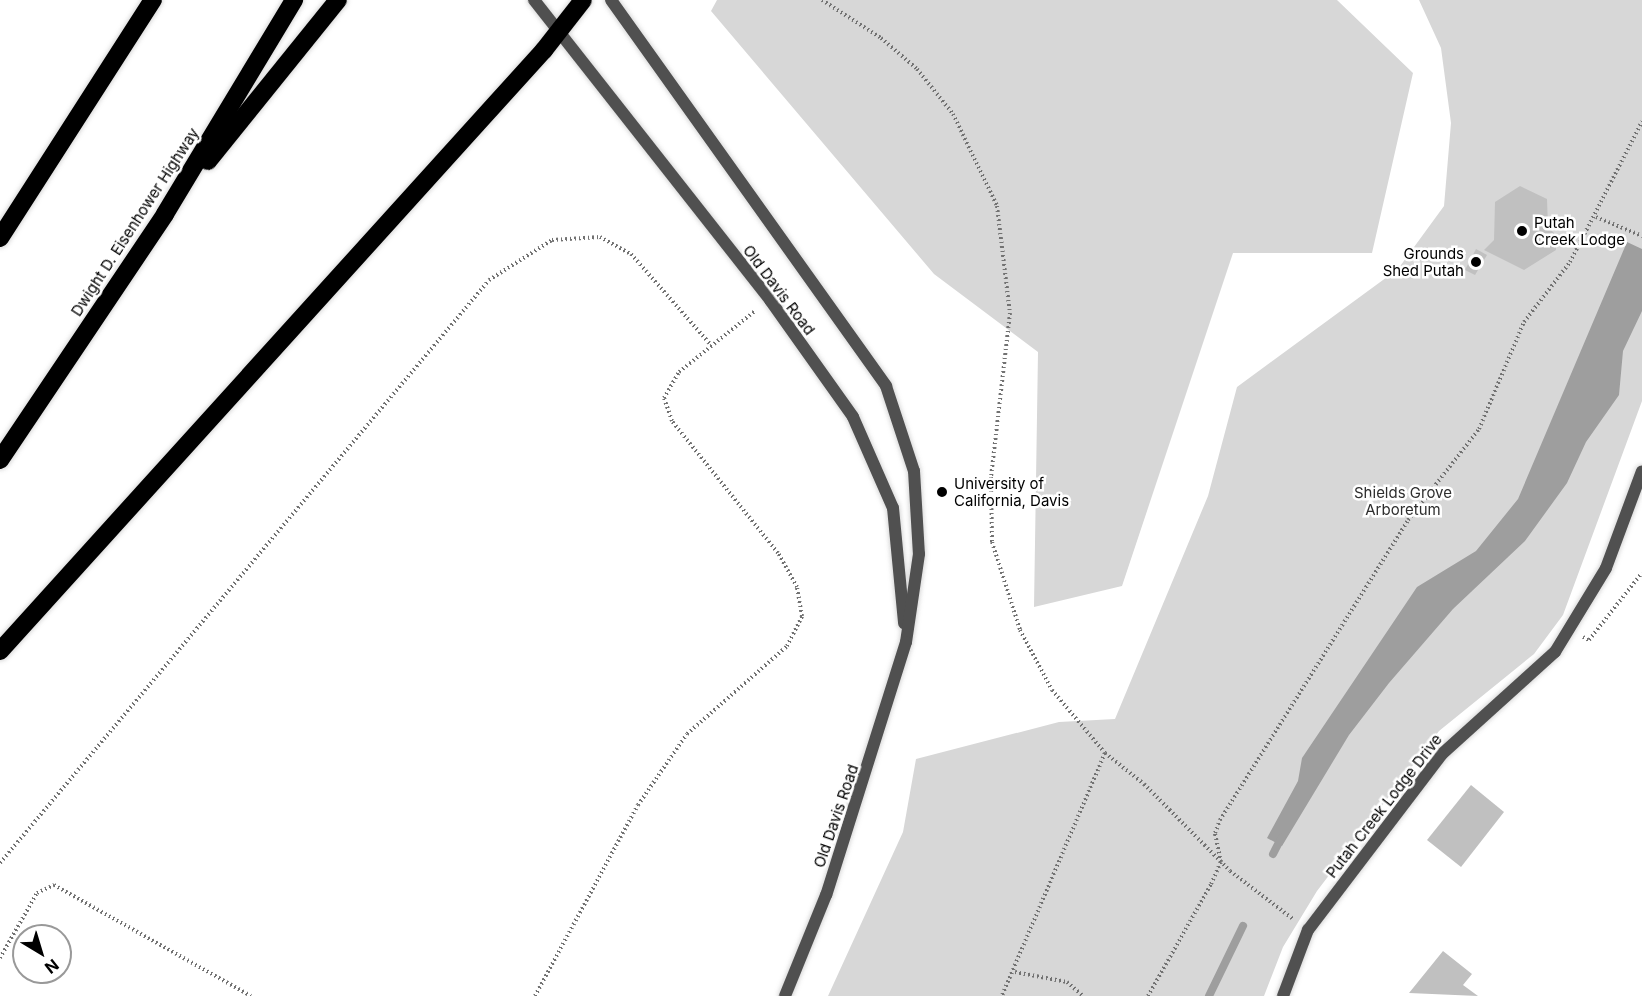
<!DOCTYPE html>
<style>
body{margin:0}
#map{position:relative;width:1642px;height:996px;overflow:hidden;background:#fff;font-family:Inter,sans-serif}
div>[style]{position:absolute}
.green>*{inset:0;background:#d7d7d7}
.water>*{inset:0;background:#9e9e9e}
.stream>*{height:8px;margin:-4px;padding:0 4px;transform-origin:4px;border-radius:4px;background:#9e9e9e}
.building>*{inset:0;background:#c0c0c0}
.path>*{height:4px;margin-top:-2px;transform-origin:0;background:repeating-linear-gradient(90deg,#727272 0 1.5px,transparent 0 4.5px)}
.roads{filter:drop-shadow(0 0 2px #dbdbdb) drop-shadow(0 0 2px #dbdbdb)}
.service>*{height:12px;margin:-6px;padding:0 6px;transform-origin:6px;border-radius:6px;background:#505050}
.tertiary>*{height:12px;margin:-6px;padding:0 6px;transform-origin:6px;border-radius:6px;background:#505050}
.motorway>*{height:18px;margin:-9px;padding:0 9px;transform-origin:9px;border-radius:9px;background:#000}
.dots>*{width:16px;height:16px;translate:-50% -50%;box-sizing:border-box;border:3px solid #fff;border-radius:50%}
span{translate:-50% -50%;white-space:nowrap;text-align:center;line-height:1.15;-webkit-text-stroke:5px #fff;paint-order:stroke}
.street-label{font-size:15px;color:#000}
.poi-label{font-size:15px;color:#000}
.left{translate:0 -50%;text-align:left}
.right{translate:-100% -50%;text-align:right}
.park-label{font-size:15px;color:#2e2e2e}
.north{position:absolute;left:12px;top:924px;width:60px;height:60px;box-sizing:border-box;background:#fff;border:2px solid #999;border-radius:50%;rotate:142deg;font-size:16px;font-weight:700;line-height:24px;text-align:center;color:#000}
.north::after{content:'';display:block;margin:auto;width:21px;height:27px;background:#000;clip-path:polygon(50% 0,100% 100%,50% 72%,0 100%)}
</style>
<div id="map">
<div class="green">
<div style="clip-path:polygon(717px 0,1337px 0,1413px 73px,1372px 253px,1233px 253px,1122px 586px,1034px 607px,1038px 352px,934px 274px,711px 11px)"></div>
<div style="clip-path:polygon(1419px 0,1642px 0,1642px 401px,1563px 615px,1534px 654px,1439px 731px,1317px 891px,1283px 947px,1264px 996px,828px 996px,903px 832px,916px 759px,1059px 722px,1115px 719px,1208px 496px,1237px 387px,1398px 269px,1444px 206px,1451px 123px,1441px 48px)"></div>
</div>
<div class="water">
<div style="clip-path:polygon(1627px 242px,1642px 249px,1642px 311px,1623px 351px,1619px 395px,1586px 442px,1567px 483px,1525px 541px,1453px 609px,1389px 683px,1349px 735px,1282px 846px,1267px 838px,1298px 781px,1302px 758px,1417px 587px,1476px 551px,1518px 499px)"></div>
</div>
<div class="stream">
<div style="left:1273px;top:854px;width:18px;rotate:-63deg"></div>
<div style="left:1209px;top:996px;width:78px;rotate:-64.1deg"></div>
</div>
<div class="building">
<div style="clip-path:polygon(1520px 186px,1547px 199px,1548px 227px,1556px 235px,1556px 250px,1524px 270px,1484px 250px,1494px 240px,1495px 202px)"></div>
<div style="clip-path:polygon(1476px 249px,1487px 255px,1475px 275px,1465px 270px)"></div>
<div style="clip-path:polygon(1471px 785px,1504px 812px,1461px 867px,1427px 840px)"></div>
<div style="clip-path:polygon(1443px 951px,1472px 974px,1463px 985px,1478px 996px,1409px 993px)"></div>
</div>
<div class="path">
<div style="left:822px;top:0;width:70px;rotate:32.8deg"></div>
<div style="left:881px;top:38px;width:48px;rotate:40.7deg"></div>
<div style="left:917px;top:69px;width:58px;rotate:51.3deg"></div>
<div style="left:953px;top:114px;width:102px;rotate:64.4deg"></div>
<div style="left:997px;top:206px;width:108px;rotate:83.1deg"></div>
<div style="left:1010px;top:313px;width:165px;rotate:96.6deg"></div>
<div style="left:991px;top:477px;width:65px;rotate:89.1deg"></div>
<div style="left:992px;top:542px;width:92px;rotate:72.3deg"></div>
<div style="left:1020px;top:630px;width:68px;rotate:61.9deg"></div>
<div style="left:1052px;top:690px;width:82px;rotate:49.9deg"></div>
<div style="left:1105px;top:753px;width:264px;rotate:113deg"></div>
<div style="left:1596px;top:217px;width:50px;rotate:22.4deg"></div>
<div style="left:1583px;top:637px;width:7px;rotate:27deg"></div>
<div style="left:1589px;top:640px;width:85px;rotate:-51.7deg"></div>
<div style="left:1105px;top:753px;width:50px;rotate:38.5deg"></div>
<div style="left:1144px;top:784px;width:122px;rotate:45.3deg"></div>
<div style="left:1230px;top:871px;width:79px;rotate:37.3deg"></div>
<div style="left:0;top:863px;width:761px;rotate:-50.01deg"></div>
<div style="left:489px;top:280px;width:75px;rotate:-32.4deg"></div>
<div style="left:552px;top:240px;width:48px;rotate:-3.6deg"></div>
<div style="left:600px;top:237px;width:35px;rotate:29deg"></div>
<div style="left:631px;top:254px;width:120px;rotate:48.7deg"></div>
<div style="left:0;top:958px;width:75px;rotate:-60.4deg"></div>
<div style="left:37px;top:893px;width:19px;rotate:-25deg"></div>
<div style="left:54px;top:885px;width:226px;rotate:29.4deg"></div>
<div style="left:1015px;top:972px;width:53px;rotate:10.9deg"></div>
<div style="left:1067px;top:982px;width:21px;rotate:41deg"></div>
<div style="left:535px;top:996px;width:217px;rotate:-61.7deg"></div>
<div style="left:638px;top:805px;width:86px;rotate:-55.4deg"></div>
<div style="left:687px;top:734px;width:133px;rotate:-41.3deg"></div>
<div style="left:787px;top:646px;width:34px;rotate:-63deg"></div>
<div style="left:802px;top:616px;width:29px;rotate:-100deg"></div>
<div style="left:797px;top:587px;width:39px;rotate:-119deg"></div>
<div style="left:778px;top:553px;width:169px;rotate:-128.8deg"></div>
<div style="left:672px;top:421px;width:24px;rotate:-109deg"></div>
<div style="left:664px;top:398px;width:30px;rotate:-60deg"></div>
<div style="left:679px;top:372px;width:97px;rotate:-38.8deg"></div>
<div style="left:1148px;top:996px;width:129px;rotate:-60.6deg"></div>
<div style="left:1211px;top:884px;width:24px;rotate:-66deg"></div>
<div style="left:1221px;top:862px;width:30px;rotate:-102deg"></div>
<div style="left:1215px;top:833px;width:14px;rotate:-69deg"></div>
<div style="left:1220px;top:820px;width:354px;rotate:-57.9deg"></div>
<div style="left:1408px;top:520px;width:115px;rotate:-52deg"></div>
<div style="left:1479px;top:429px;width:116px;rotate:-67.2deg"></div>
<div style="left:1524px;top:322px;width:76px;rotate:-52.5deg"></div>
<div style="left:1570px;top:262px;width:158px;rotate:-62.9deg"></div>
</div>
<div class="roads">
<div class="service">
<div style="left:1283px;top:996px;width:71px;rotate:-69.3deg"></div>
<div style="left:1308px;top:930px;width:221px;rotate:-52.7deg"></div>
<div style="left:1442px;top:754px;width:152px;rotate:-42.1deg"></div>
<div style="left:1555px;top:652px;width:98px;rotate:-58.7deg"></div>
<div style="left:1606px;top:568px;width:103px;rotate:-69.6deg"></div>
</div>
<div class="tertiary">
<div style="left:534px;top:0;width:382px;rotate:51.8deg"></div>
<div style="left:770px;top:300px;width:143px;rotate:54.6deg"></div>
<div style="left:853px;top:417px;width:99px;rotate:66.3deg"></div>
<div style="left:893px;top:508px;width:116px;rotate:84.5deg"></div>
<div style="left:611px;top:0;width:474px;rotate:54.5deg"></div>
<div style="left:886px;top:386px;width:89px;rotate:71.8deg"></div>
<div style="left:914px;top:471px;width:83px;rotate:86.6deg"></div>
<div style="left:919px;top:554px;width:89px;rotate:98.4deg"></div>
<div style="left:906px;top:642px;width:265px;rotate:107.5deg"></div>
<div style="left:826px;top:895px;width:109px;rotate:112.1deg"></div>
</div>
<div class="motorway">
<div style="left:208px;top:161px;width:207px;rotate:-51.1deg"></div>
<div style="left:0;top:238px;width:283px;rotate:-57.3deg"></div>
<div style="left:0;top:460px;width:296px;rotate:-56.1deg"></div>
<div style="left:165px;top:214px;width:250px;rotate:-58.9deg"></div>
<div style="left:0;top:651px;width:811px;rotate:-47.85deg"></div>
<div style="left:544px;top:50px;width:63px;rotate:-52deg"></div>
</div>
</div>
<div class="dots">
<div style="left:1522px;top:231px;background:#000"></div>
<div style="left:1476px;top:262px;background:#000"></div>
<div style="left:942px;top:492px;background:#000"></div>
</div>
<div class="street-label">
<span style="left:135px;top:222px;rotate:-57deg">Dwight D. Eisenhower Highway</span>
<span style="left:779px;top:290px;rotate:53deg">Old Davis Road</span>
<span style="left:1384px;top:806px;rotate:-52deg">Putah Creek Lodge Drive</span>
<span style="left:836px;top:816px;rotate:-71deg">Old Davis Road</span>
</div>
<div class="poi-label">
<span class="left" style="left:1534px;top:231px">Putah<br>Creek Lodge</span>
<span class="right" style="left:1464px;top:262px">Grounds<br>Shed Putah</span>
<span class="left" style="left:954px;top:492px">University of<br>California, Davis</span>
</div>
<div class="park-label">
<span style="left:1403px;top:501px">Shields Grove<br>Arboretum</span>
</div>
<div class="north">N</div>
</div>
